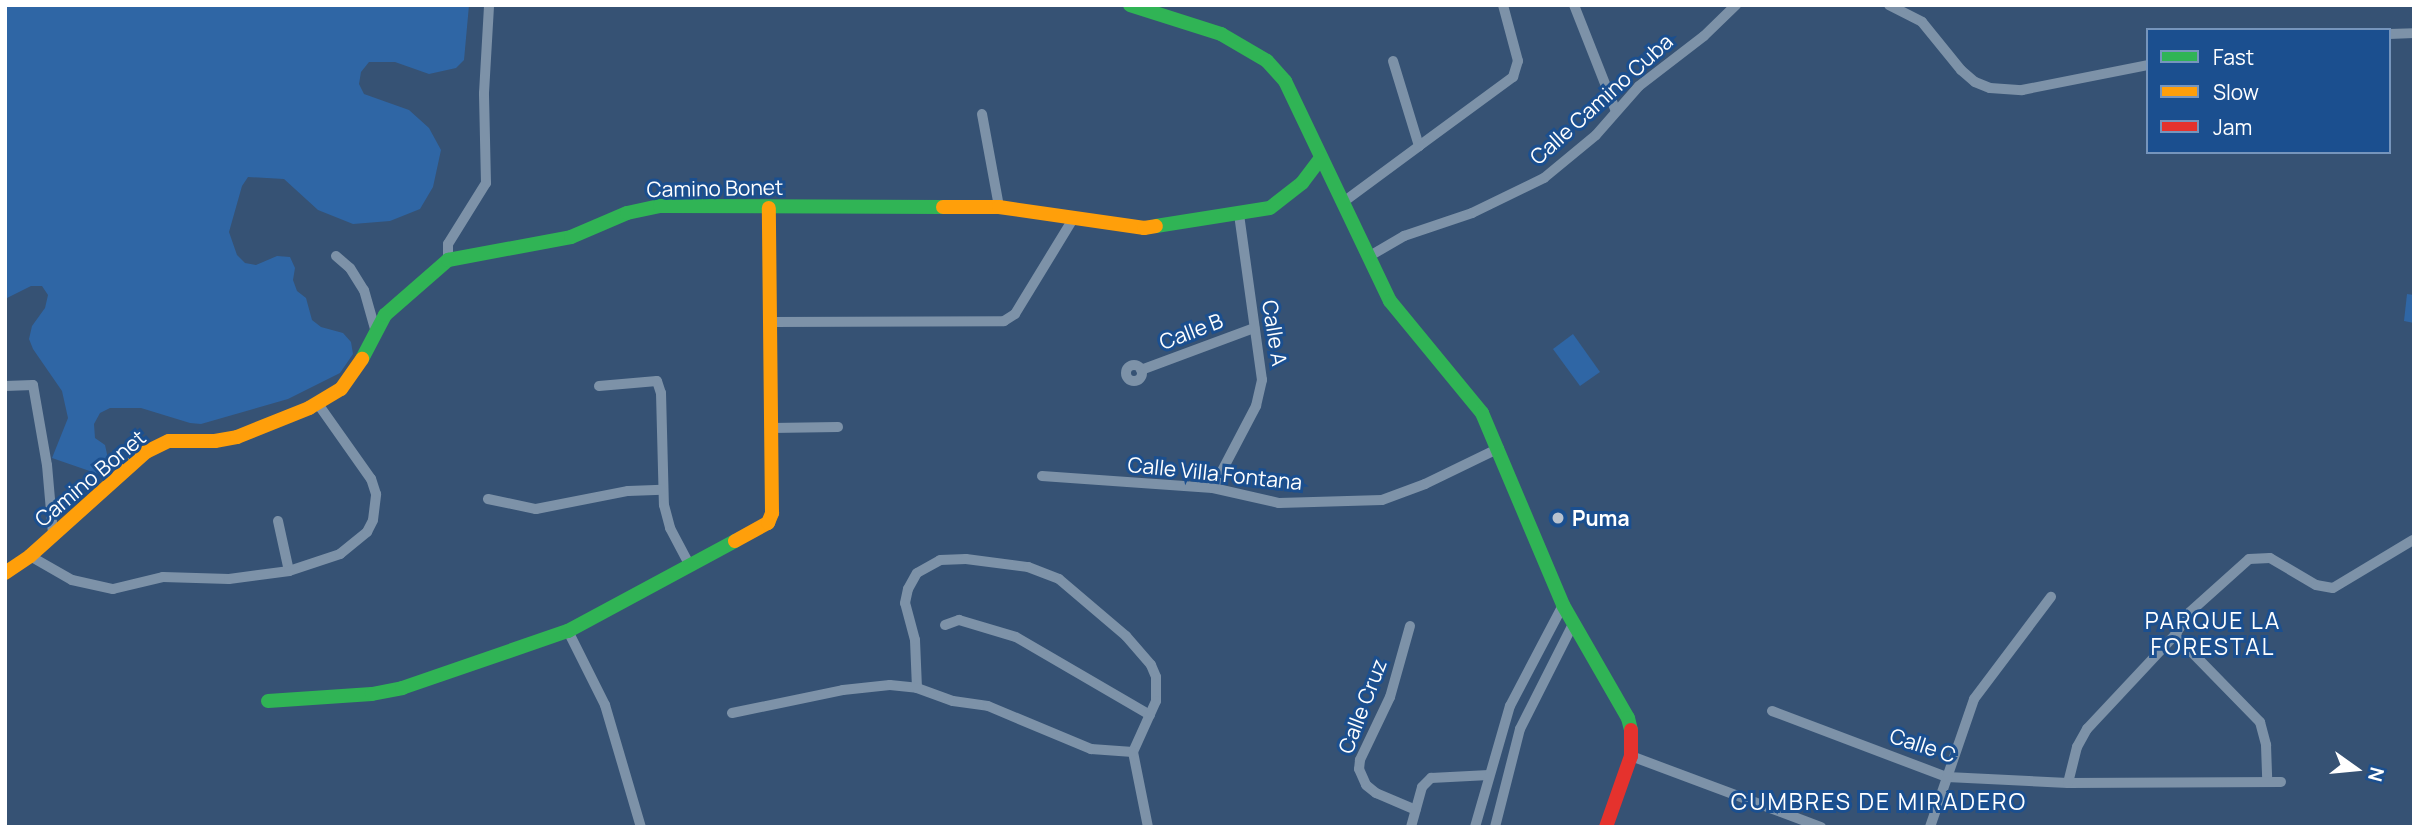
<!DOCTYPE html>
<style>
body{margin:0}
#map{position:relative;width:2419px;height:832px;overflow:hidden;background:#365274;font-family:Manrope,sans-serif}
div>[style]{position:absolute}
.green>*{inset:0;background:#2f66a5}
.street>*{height:10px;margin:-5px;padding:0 5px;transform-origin:5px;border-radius:5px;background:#7d92a8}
.street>.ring{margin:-5px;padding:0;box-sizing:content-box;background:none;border:10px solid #7d92a8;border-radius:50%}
.fast>*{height:14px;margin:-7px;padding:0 7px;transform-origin:7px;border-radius:7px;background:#30b455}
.slow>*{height:14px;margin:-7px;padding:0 7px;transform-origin:7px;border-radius:7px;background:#ff9f0a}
.jam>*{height:14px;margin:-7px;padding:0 7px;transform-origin:7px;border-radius:7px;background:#e5322d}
.dots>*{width:19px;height:19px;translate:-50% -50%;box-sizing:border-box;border:4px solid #1b4f8f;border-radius:50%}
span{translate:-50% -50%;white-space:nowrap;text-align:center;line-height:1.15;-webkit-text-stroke:6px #1b4f8f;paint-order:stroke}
.street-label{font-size:21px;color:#fff}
.poi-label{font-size:21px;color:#fff;font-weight:700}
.left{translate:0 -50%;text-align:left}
.neighbourhood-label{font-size:23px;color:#fff;letter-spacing:2px}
.frame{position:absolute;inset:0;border:7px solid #fff;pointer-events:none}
.legend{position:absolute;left:2146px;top:28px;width:245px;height:126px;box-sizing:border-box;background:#1b4f8f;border:2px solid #7695bc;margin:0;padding:9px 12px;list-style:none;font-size:21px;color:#fff}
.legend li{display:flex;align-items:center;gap:14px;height:35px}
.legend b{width:35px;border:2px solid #7695bc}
.north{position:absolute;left:2321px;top:734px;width:70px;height:70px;-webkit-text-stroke:5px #1b4f8f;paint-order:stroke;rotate:105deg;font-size:19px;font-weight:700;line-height:28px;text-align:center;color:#fff}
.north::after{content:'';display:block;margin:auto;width:24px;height:32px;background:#fff;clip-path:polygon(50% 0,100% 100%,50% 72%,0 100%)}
</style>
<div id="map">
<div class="green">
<div style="clip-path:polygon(5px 5px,469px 5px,464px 60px,456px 68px,429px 74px,395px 62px,369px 62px,361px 72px,359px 84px,364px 94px,409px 110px,429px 128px,441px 150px,433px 187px,420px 209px,390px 221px,353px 224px,318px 210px,284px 179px,248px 177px,242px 186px,229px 232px,237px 255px,245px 263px,256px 265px,277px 256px,290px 257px,295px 268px,293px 280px,297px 291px,306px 298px,312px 320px,321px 327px,343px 333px,351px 342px,353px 354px,340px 373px,288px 399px,201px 424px,190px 423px,141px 408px,110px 408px,100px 413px,94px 424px,95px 438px,105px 445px,109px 463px,107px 477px,52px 458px,68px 418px,62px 391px,33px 349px,29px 339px,32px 326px,45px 308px,48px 295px,42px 286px,31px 286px,5px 299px)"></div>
<div style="clip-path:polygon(2407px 294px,2414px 295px,2414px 323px,2404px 321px)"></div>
<div style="clip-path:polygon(1573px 334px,1600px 372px,1580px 386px,1553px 349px)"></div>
</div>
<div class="street">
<div style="left:1574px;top:5px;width:112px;rotate:68.5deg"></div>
<div style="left:1889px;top:5px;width:37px;rotate:27deg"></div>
<div style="left:1922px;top:22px;width:62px;rotate:50.9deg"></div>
<div style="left:1961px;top:70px;width:18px;rotate:41deg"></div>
<div style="left:1975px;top:82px;width:16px;rotate:22deg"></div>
<div style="left:1990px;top:88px;width:32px;rotate:4deg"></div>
<div style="left:2022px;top:90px;width:128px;rotate:-11.2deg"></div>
<div style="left:2389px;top:34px;width:25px;rotate:-2deg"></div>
<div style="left:1393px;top:61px;width:89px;rotate:73deg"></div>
<div style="left:1419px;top:146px;width:117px;rotate:-36.3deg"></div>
<div style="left:1513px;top:77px;width:17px;rotate:-73deg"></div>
<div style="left:1518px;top:61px;width:58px;rotate:-105deg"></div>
<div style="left:982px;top:114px;width:95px;rotate:79.6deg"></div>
<div style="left:1342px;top:203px;width:96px;rotate:-36.5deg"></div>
<div style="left:336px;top:256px;width:18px;rotate:41deg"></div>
<div style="left:350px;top:268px;width:26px;rotate:58deg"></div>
<div style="left:364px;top:290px;width:41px;rotate:74.2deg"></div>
<div style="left:1368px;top:257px;width:42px;rotate:-30.3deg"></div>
<div style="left:1404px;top:236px;width:72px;rotate:-18.7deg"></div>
<div style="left:1472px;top:213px;width:80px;rotate:-25.9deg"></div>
<div style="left:1544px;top:178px;width:67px;rotate:-39.6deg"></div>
<div style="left:1596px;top:135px;width:65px;rotate:-48.7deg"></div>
<div style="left:1639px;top:86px;width:82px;rotate:-37.6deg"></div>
<div style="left:1704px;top:36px;width:45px;rotate:-44.1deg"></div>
<div style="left:448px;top:260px;width:16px;rotate:-90deg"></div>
<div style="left:448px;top:244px;width:72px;rotate:-58.1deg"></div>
<div style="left:486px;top:183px;width:90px;rotate:-91.3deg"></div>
<div style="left:484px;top:93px;width:88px;rotate:-86.7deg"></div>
<div style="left:772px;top:322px;width:232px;rotate:-0.2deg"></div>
<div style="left:1004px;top:321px;width:13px;rotate:-32deg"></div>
<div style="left:1015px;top:314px;width:111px;rotate:-58.6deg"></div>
<div class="ring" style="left:1126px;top:365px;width:6px;height:6px"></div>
<div style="left:1141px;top:370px;width:121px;rotate:-20.4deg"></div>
<div style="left:5px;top:386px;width:28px;rotate:-2deg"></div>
<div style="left:33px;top:385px;width:81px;rotate:80.1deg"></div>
<div style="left:47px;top:465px;width:69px;rotate:85deg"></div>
<div style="left:599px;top:386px;width:58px;rotate:-4.9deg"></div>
<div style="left:657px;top:381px;width:13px;rotate:72deg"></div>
<div style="left:661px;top:393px;width:112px;rotate:88.5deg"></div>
<div style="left:664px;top:505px;width:24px;rotate:75deg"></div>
<div style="left:670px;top:528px;width:43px;rotate:62.2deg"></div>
<div style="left:772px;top:428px;width:66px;rotate:-0.9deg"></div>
<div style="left:1042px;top:476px;width:171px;rotate:4deg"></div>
<div style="left:1213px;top:488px;width:68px;rotate:12.8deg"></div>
<div style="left:1279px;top:503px;width:103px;rotate:-1.7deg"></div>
<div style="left:1382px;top:500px;width:46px;rotate:-20.4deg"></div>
<div style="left:1425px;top:484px;width:82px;rotate:-25.9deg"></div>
<div style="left:1213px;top:488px;width:93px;rotate:-62.3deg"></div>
<div style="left:1256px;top:406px;width:27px;rotate:-77deg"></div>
<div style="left:1262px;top:380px;width:167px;rotate:-97.9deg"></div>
<div style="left:488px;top:499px;width:49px;rotate:11.8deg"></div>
<div style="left:536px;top:509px;width:94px;rotate:-11.1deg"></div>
<div style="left:628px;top:491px;width:34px;rotate:-2deg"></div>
<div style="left:278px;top:521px;width:51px;rotate:77.6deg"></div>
<div style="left:30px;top:556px;width:48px;rotate:29.7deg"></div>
<div style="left:72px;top:580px;width:42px;rotate:12.4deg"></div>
<div style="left:113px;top:589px;width:51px;rotate:-13.5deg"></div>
<div style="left:163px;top:577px;width:66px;rotate:1.7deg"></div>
<div style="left:229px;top:579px;width:61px;rotate:-7.6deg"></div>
<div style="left:289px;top:571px;width:54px;rotate:-18.4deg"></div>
<div style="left:340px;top:554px;width:35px;rotate:-39deg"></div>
<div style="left:367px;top:532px;width:13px;rotate:-63deg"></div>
<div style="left:373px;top:520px;width:26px;rotate:-83deg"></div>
<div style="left:376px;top:494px;width:16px;rotate:-108deg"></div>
<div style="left:371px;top:479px;width:92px;rotate:-125.2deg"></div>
<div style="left:945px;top:625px;width:15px;rotate:-20deg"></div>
<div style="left:959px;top:620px;width:59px;rotate:16.6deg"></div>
<div style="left:1016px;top:637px;width:155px;rotate:30.2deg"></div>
<div style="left:1410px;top:626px;width:74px;rotate:105.7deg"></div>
<div style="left:1390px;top:697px;width:70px;rotate:115.5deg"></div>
<div style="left:1360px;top:760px;width:9px;rotate:96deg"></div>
<div style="left:1359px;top:769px;width:17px;rotate:66deg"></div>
<div style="left:1366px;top:785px;width:13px;rotate:39deg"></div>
<div style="left:1376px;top:793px;width:43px;rotate:23deg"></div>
<div style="left:568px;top:631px;width:83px;rotate:63.4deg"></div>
<div style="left:605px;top:705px;width:127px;rotate:73.6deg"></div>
<div style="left:2175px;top:635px;width:122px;rotate:45.7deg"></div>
<div style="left:2260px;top:722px;width:24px;rotate:75deg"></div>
<div style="left:2266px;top:745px;width:37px;rotate:88deg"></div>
<div style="left:917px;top:688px;width:48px;rotate:-92.4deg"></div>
<div style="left:915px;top:640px;width:38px;rotate:-105deg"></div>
<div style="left:905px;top:603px;width:14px;rotate:-78deg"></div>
<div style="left:908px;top:589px;width:18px;rotate:-61deg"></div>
<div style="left:917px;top:573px;width:26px;rotate:-29deg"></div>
<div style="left:940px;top:560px;width:26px;rotate:-2deg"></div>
<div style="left:966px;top:559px;width:63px;rotate:7.4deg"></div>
<div style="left:1028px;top:567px;width:33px;rotate:21deg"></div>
<div style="left:1059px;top:579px;width:88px;rotate:40.4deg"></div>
<div style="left:1126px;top:636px;width:38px;rotate:49deg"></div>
<div style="left:1151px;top:665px;width:13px;rotate:67deg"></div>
<div style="left:1156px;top:677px;width:24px;rotate:90deg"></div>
<div style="left:1156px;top:701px;width:56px;rotate:114.3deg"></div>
<div style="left:1133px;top:752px;width:76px;rotate:78.7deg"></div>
<div style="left:1772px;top:711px;width:187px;rotate:20.7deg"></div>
<div style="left:1947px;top:777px;width:121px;rotate:2.8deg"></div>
<div style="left:2068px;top:783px;width:213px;rotate:-0.3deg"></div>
<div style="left:732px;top:713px;width:113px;rotate:-11.7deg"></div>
<div style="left:843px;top:690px;width:47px;rotate:-6.1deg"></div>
<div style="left:890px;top:685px;width:27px;rotate:6deg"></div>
<div style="left:917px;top:688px;width:38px;rotate:20deg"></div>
<div style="left:953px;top:701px;width:35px;rotate:8deg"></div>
<div style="left:988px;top:706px;width:112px;rotate:22.7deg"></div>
<div style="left:1091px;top:749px;width:42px;rotate:4.1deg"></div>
<div style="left:1631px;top:756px;width:203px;rotate:20.5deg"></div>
<div style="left:2068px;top:783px;width:37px;rotate:-76deg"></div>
<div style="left:2077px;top:747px;width:21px;rotate:-61deg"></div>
<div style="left:2087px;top:729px;width:129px;rotate:-46.9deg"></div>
<div style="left:2175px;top:635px;width:27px;rotate:-57deg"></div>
<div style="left:2190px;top:612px;width:79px;rotate:-41.9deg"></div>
<div style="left:2249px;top:559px;width:21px;rotate:-3deg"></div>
<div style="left:2270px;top:558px;width:53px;rotate:30.4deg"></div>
<div style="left:2316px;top:585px;width:17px;rotate:10deg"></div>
<div style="left:2333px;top:588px;width:93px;rotate:-31deg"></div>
<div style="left:1411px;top:827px;width:41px;rotate:-74.6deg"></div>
<div style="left:1422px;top:787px;width:13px;rotate:-45deg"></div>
<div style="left:1431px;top:778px;width:58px;rotate:-3deg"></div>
<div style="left:1475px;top:827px;width:126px;rotate:-73.9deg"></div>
<div style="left:1510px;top:706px;width:114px;rotate:-62.3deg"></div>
<div style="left:1495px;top:827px;width:101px;rotate:-75.7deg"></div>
<div style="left:1520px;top:729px;width:118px;rotate:-63.2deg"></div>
<div style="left:1930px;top:827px;width:135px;rotate:-71deg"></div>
<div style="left:1974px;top:699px;width:128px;rotate:-53deg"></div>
</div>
<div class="fast">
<div style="left:1130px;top:5px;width:96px;rotate:17.7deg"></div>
<div style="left:1221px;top:34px;width:53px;rotate:30.4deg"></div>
<div style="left:1267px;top:61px;width:27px;rotate:48deg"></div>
<div style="left:1285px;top:81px;width:244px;rotate:64.5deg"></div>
<div style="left:1390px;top:301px;width:145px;rotate:50.6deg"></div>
<div style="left:1482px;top:413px;width:208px;rotate:67.1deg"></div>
<div style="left:1563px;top:605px;width:130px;rotate:60.1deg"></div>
<div style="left:1628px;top:718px;width:12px;rotate:76deg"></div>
<div style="left:1156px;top:226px;width:115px;rotate:-9deg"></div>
<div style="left:1270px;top:208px;width:41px;rotate:-38deg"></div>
<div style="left:1302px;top:183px;width:31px;rotate:-53deg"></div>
<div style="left:362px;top:359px;width:50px;rotate:-62.4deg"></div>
<div style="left:385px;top:315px;width:84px;rotate:-41.1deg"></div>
<div style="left:448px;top:260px;width:125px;rotate:-10.6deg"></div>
<div style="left:571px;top:237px;width:61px;rotate:-23.2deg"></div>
<div style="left:627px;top:213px;width:34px;rotate:-12deg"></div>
<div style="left:660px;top:206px;width:283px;rotate:0.2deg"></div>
<div style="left:268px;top:701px;width:104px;rotate:-3.9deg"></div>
<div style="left:372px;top:694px;width:31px;rotate:-11deg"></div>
<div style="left:402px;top:688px;width:176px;rotate:-19deg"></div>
<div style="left:568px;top:631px;width:190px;rotate:-28.3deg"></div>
</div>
<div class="slow">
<div style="left:943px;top:207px;width:56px"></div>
<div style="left:999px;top:207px;width:147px;rotate:8.2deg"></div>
<div style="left:1144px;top:228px;width:12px;rotate:-9deg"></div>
<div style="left:735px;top:541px;width:38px;rotate:-29deg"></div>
<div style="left:768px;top:523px;width:11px;rotate:-68deg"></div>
<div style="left:772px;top:513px;width:305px;rotate:-90.6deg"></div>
<div style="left:5px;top:573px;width:30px;rotate:-34deg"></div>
<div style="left:30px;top:556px;width:156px;rotate:-41.9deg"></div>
<div style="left:146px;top:452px;width:25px;rotate:-26deg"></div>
<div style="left:169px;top:441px;width:46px"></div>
<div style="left:215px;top:441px;width:22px;rotate:-10deg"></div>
<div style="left:237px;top:437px;width:78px;rotate:-21.9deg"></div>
<div style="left:309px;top:408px;width:37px;rotate:-31deg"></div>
<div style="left:341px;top:389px;width:37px;rotate:-55deg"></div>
</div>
<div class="jam">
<div style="left:1606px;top:827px;width:75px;rotate:-70.6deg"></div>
<div style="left:1631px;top:756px;width:26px;rotate:-90deg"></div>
</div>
<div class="dots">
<div style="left:1558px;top:518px;background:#b9c2ce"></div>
</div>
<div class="street-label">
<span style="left:1601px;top:99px;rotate:-42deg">Calle Camino Cuba</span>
<span style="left:715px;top:188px;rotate:-1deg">Camino Bonet</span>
<span style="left:1191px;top:331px;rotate:-21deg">Calle B</span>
<span style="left:1275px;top:333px;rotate:81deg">Calle A</span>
<span style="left:1215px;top:473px;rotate:6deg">Calle Villa Fontana</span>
<span style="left:90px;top:478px;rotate:-40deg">Camino Bonet</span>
<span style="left:1362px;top:706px;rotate:-69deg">Calle Cruz</span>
<span style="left:1923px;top:745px;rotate:18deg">Calle C</span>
</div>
<div class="poi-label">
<span class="left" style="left:1572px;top:518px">Puma</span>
</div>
<div class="neighbourhood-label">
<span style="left:2213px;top:633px">PARQUE LA<br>FORESTAL</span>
<span style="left:1879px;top:801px">CUMBRES DE MIRADERO</span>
</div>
<div class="frame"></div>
<ul class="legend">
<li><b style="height:9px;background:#30b455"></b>Fast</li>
<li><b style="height:9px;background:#ff9f0a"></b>Slow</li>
<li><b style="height:9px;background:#e5322d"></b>Jam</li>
</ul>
<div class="north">N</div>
</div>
